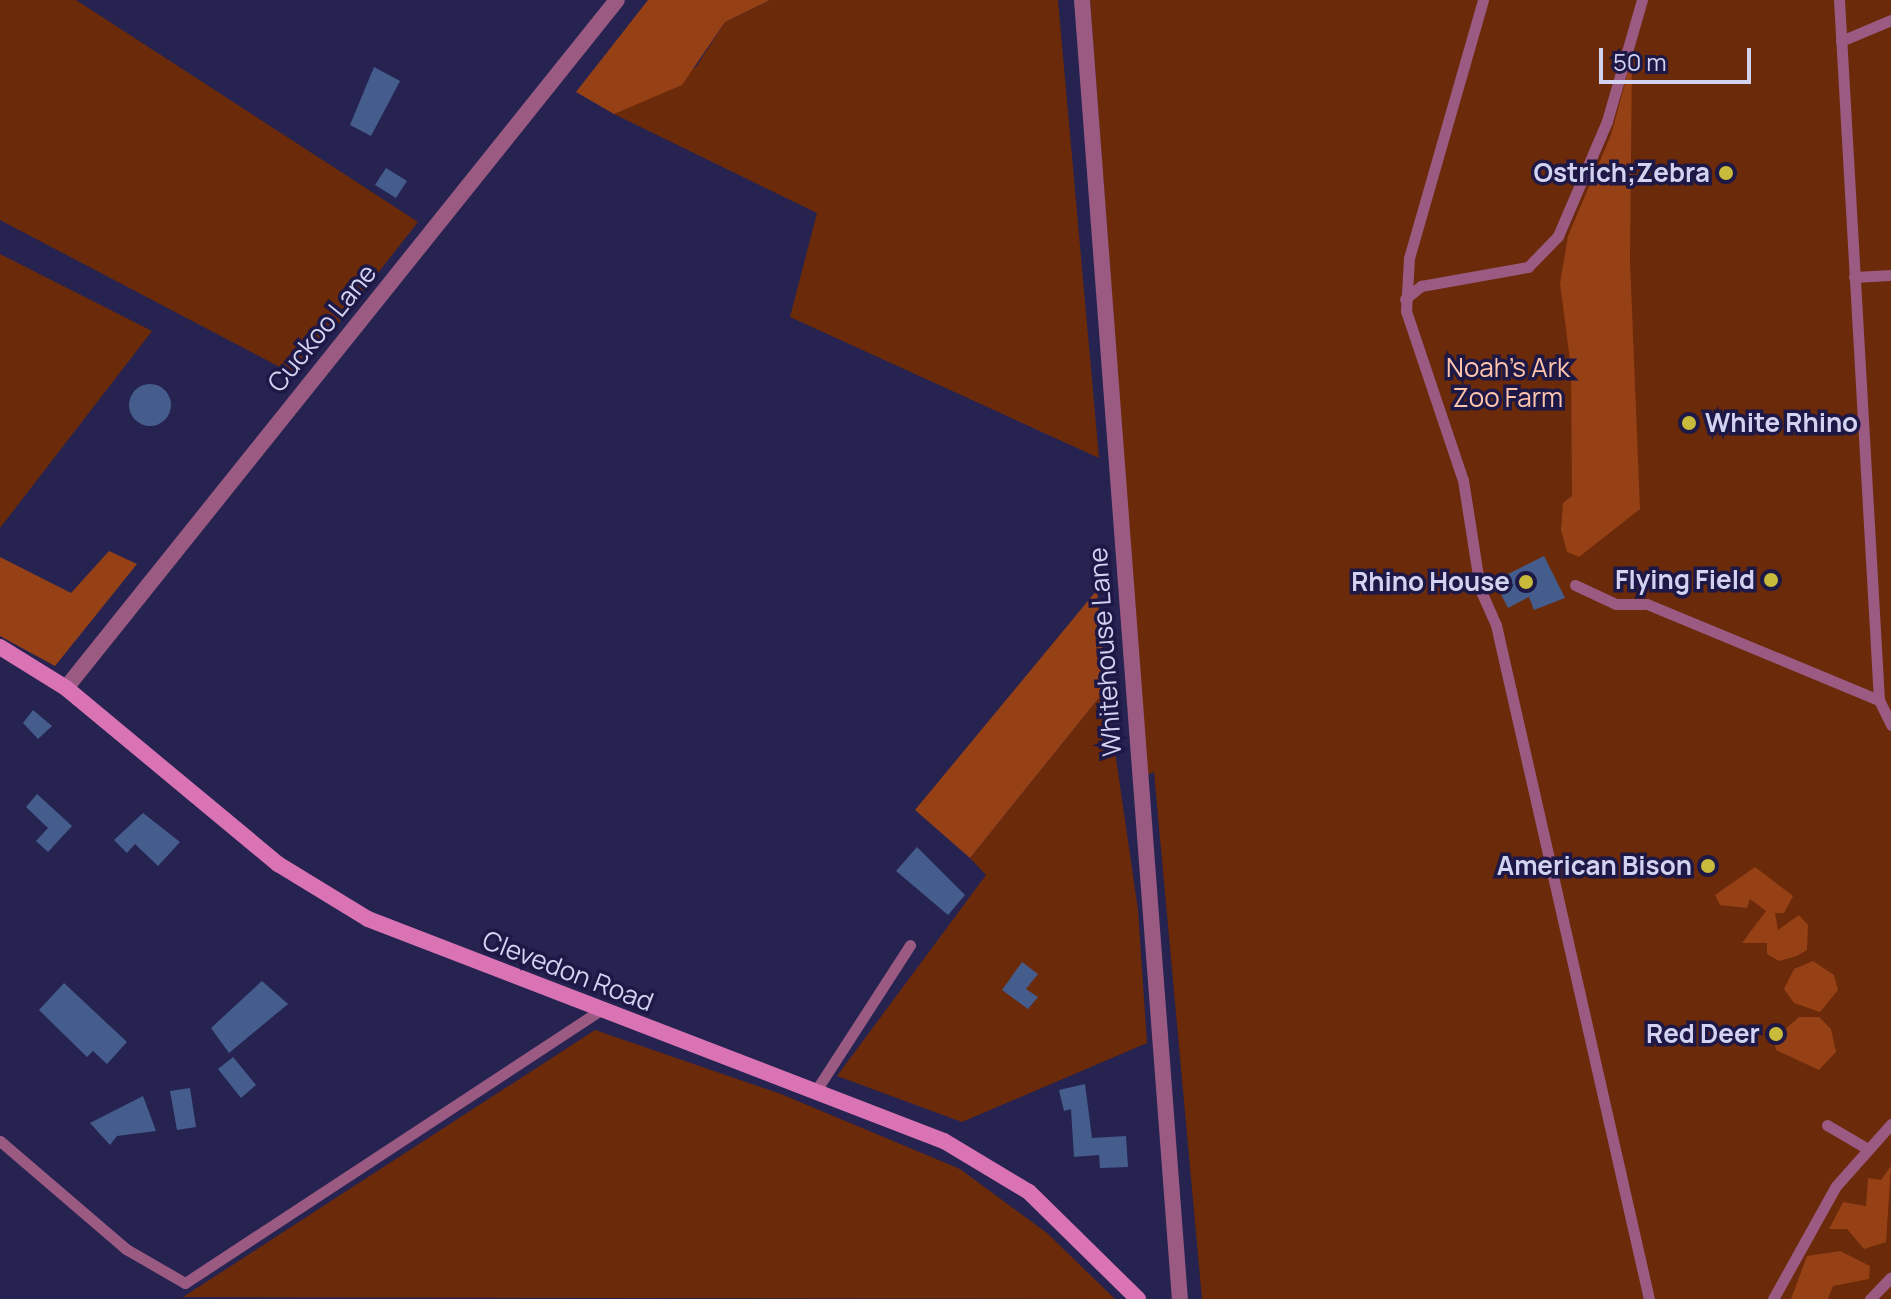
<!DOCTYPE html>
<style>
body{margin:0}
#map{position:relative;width:1891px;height:1299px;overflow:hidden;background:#262351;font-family:Manrope,sans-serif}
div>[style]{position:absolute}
.green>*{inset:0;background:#6b2a09}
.forest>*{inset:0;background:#964016}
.building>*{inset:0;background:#455d8c}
.round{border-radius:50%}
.lane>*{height:11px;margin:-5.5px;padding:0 5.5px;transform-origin:5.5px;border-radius:5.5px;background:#9a5a82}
.street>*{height:16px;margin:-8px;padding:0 8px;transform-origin:8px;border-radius:8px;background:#9a5a82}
.secondary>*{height:16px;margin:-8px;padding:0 8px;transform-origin:8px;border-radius:8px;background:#d973b3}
.dots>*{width:22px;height:22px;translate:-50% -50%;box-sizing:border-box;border:4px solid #1d1846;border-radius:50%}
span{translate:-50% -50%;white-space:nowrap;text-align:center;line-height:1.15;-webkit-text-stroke:7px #1d1846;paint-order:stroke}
.poi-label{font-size:26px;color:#d2d3f1;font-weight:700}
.right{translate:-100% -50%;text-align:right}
.left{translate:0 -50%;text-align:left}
.street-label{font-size:26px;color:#d2d3f1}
.park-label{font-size:26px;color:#ffc4ac}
.scale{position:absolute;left:1599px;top:48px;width:152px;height:36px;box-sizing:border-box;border:4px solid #d2d3f1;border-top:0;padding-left:10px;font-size:24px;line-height:28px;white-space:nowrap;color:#d2d3f1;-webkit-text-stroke:6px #1d1846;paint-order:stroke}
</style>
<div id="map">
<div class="green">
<div style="clip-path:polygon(0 0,76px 0,418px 222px,297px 376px,0 220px)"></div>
<div style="clip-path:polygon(770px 0,1058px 0,1099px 458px,790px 317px,817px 213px,614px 114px,696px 67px,725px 22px)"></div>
<div style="clip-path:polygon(1090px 0,1891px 0,1891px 1299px,1202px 1299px,1154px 772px,1147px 775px)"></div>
<div style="clip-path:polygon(0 254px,152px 331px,0 528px)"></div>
<div style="clip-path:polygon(1106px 689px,1138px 910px,1147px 1043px,962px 1122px,837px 1076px,986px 875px,970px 858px)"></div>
<div style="clip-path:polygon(595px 1030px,781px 1094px,960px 1169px,1047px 1233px,1115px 1299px,183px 1297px)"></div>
</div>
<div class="forest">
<div style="clip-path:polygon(648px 0,770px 0,725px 22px,682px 85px,614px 114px,576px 92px)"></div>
<div style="clip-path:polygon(1632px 57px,1630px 260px,1640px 509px,1579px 557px,1567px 552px,1561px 530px,1563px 503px,1572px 496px,1571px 368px,1560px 283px,1568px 236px,1611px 135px)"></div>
<div style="clip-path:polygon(109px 551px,137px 564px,55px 666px,0 636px,0 557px,71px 593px)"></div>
<div style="clip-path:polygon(1097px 590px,1106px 689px,970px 858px,915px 810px)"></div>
<div style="clip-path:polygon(1755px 867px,1793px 896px,1784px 913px,1775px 913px,1778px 930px,1799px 915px,1808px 925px,1807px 950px,1797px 956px,1779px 961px,1767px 954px,1767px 943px,1742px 943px,1766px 911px,1750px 899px,1747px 908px,1720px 905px,1715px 895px)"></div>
<div style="clip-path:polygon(1813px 961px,1834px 975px,1838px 990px,1820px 1012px,1794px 1003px,1784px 989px,1794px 969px)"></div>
<div style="clip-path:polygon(1799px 1017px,1819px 1017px,1831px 1029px,1836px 1052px,1819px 1070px,1776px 1050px,1774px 1039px)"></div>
<div style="clip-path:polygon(1891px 1166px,1886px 1242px,1864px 1249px,1847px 1229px,1829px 1229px,1843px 1202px,1866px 1206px,1868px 1178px,1881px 1180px)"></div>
<div style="clip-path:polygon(1840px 1251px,1870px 1266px,1869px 1279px,1833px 1286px,1828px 1299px,1791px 1299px,1807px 1256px)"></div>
</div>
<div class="building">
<div style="clip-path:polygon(374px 67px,400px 81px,371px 136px,350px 125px)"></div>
<div style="clip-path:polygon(386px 168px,407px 181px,396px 198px,375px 185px)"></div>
<div class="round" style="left:129px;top:384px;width:42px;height:42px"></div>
<div style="clip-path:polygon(1544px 556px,1565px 598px,1534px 610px,1529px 597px,1508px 608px,1494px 581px)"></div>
<div style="clip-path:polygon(33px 710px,52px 726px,38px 739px,23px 723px)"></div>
<div style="clip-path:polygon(37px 794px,72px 826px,48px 852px,36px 841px,48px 828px,26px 807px)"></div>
<div style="clip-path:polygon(143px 813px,180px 842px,158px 866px,135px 844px,127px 853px,114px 840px)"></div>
<div style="clip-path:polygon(917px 847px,965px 895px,948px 915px,896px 871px)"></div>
<div style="clip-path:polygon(1022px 962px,1038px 974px,1026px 989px,1038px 997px,1028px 1009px,1002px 990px)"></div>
<div style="clip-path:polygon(262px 981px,288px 1004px,229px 1053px,211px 1028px)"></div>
<div style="clip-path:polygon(64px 983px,127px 1042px,107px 1064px,93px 1051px,87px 1057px,39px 1010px)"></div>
<div style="clip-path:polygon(233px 1057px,256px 1085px,241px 1098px,218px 1069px)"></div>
<div style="clip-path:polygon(1085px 1084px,1092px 1138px,1126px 1136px,1128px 1167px,1100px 1168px,1099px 1155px,1074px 1157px,1071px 1109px,1064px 1111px,1059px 1090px)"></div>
<div style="clip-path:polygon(190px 1088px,196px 1127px,177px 1130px,170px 1091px)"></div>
<div style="clip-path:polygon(143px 1096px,156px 1131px,117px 1136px,110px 1145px,90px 1123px)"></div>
</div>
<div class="lane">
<div style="left:1483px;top:0;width:268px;rotate:106deg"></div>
<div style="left:1409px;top:258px;width:53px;rotate:93.2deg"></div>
<div style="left:1406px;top:311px;width:178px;rotate:71.4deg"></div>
<div style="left:1463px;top:480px;width:110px;rotate:81.1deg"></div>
<div style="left:1480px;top:589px;width:39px;rotate:66deg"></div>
<div style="left:1496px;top:625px;width:691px;rotate:77.21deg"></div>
<div style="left:1839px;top:0;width:701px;rotate:86.73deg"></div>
<div style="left:1879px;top:700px;width:28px;rotate:64deg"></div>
<div style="left:1841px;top:41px;width:54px;rotate:-22.8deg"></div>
<div style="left:1854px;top:277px;width:37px;rotate:-3deg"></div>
<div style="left:1405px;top:299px;width:21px;rotate:-39deg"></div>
<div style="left:1421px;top:286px;width:109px;rotate:-10.1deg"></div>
<div style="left:1528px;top:267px;width:43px;rotate:-45.9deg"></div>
<div style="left:1558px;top:236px;width:125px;rotate:-66.9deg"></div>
<div style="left:1607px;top:121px;width:126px;rotate:-73.9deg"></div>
<div style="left:1575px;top:585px;width:45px;rotate:24.9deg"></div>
<div style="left:1616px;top:604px;width:31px"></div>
<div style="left:1647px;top:604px;width:251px;rotate:22.5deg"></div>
<div style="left:815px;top:1092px;width:175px;rotate:-57.1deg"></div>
<div style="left:1827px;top:1125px;width:45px;rotate:30.5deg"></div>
<div style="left:0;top:1141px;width:166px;rotate:40.6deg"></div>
<div style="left:126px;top:1249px;width:68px;rotate:30deg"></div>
<div style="left:185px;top:1283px;width:497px;rotate:-33.3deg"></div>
<div style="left:1773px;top:1299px;width:129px;rotate:-60.9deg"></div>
<div style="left:1836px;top:1186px;width:83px;rotate:-48.4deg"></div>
<div style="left:1870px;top:1299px;width:30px;rotate:-46deg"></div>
</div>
<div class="street">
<div style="left:1082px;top:0;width:1303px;rotate:85.69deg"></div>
<div style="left:66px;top:688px;width:881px;rotate:-51.31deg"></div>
</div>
<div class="secondary">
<div style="left:0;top:647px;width:78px;rotate:31.8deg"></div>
<div style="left:66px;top:688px;width:276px;rotate:39.7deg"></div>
<div style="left:278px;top:864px;width:105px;rotate:31.4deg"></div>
<div style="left:368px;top:919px;width:617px;rotate:21.08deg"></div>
<div style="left:944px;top:1141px;width:99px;rotate:31deg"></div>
<div style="left:1029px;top:1192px;width:153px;rotate:44.5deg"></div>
</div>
<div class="dots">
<div style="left:1726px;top:173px;background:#c8bb3b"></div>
<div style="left:1689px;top:423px;background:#c8bb3b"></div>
<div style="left:1771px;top:580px;background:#c8bb3b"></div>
<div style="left:1526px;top:582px;background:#c8bb3b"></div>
<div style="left:1708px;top:866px;background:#c8bb3b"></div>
<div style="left:1776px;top:1034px;background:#c8bb3b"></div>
</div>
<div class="poi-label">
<span class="right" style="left:1710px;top:173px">Ostrich;Zebra</span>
<span class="left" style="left:1705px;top:423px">White Rhino</span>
<span class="right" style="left:1755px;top:580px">Flying Field</span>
<span class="right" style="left:1510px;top:582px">Rhino House</span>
<span class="right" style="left:1692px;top:866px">American Bison</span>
<span class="right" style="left:1760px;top:1034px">Red Deer</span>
</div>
<div class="street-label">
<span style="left:322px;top:328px;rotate:-51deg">Cuckoo Lane</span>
<span style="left:1105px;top:652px;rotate:-94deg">Whitehouse Lane</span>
<span style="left:568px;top:971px;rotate:21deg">Clevedon Road</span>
</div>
<div class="park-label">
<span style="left:1508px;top:383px">Noah's Ark<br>Zoo Farm</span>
</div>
<div class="scale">50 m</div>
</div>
